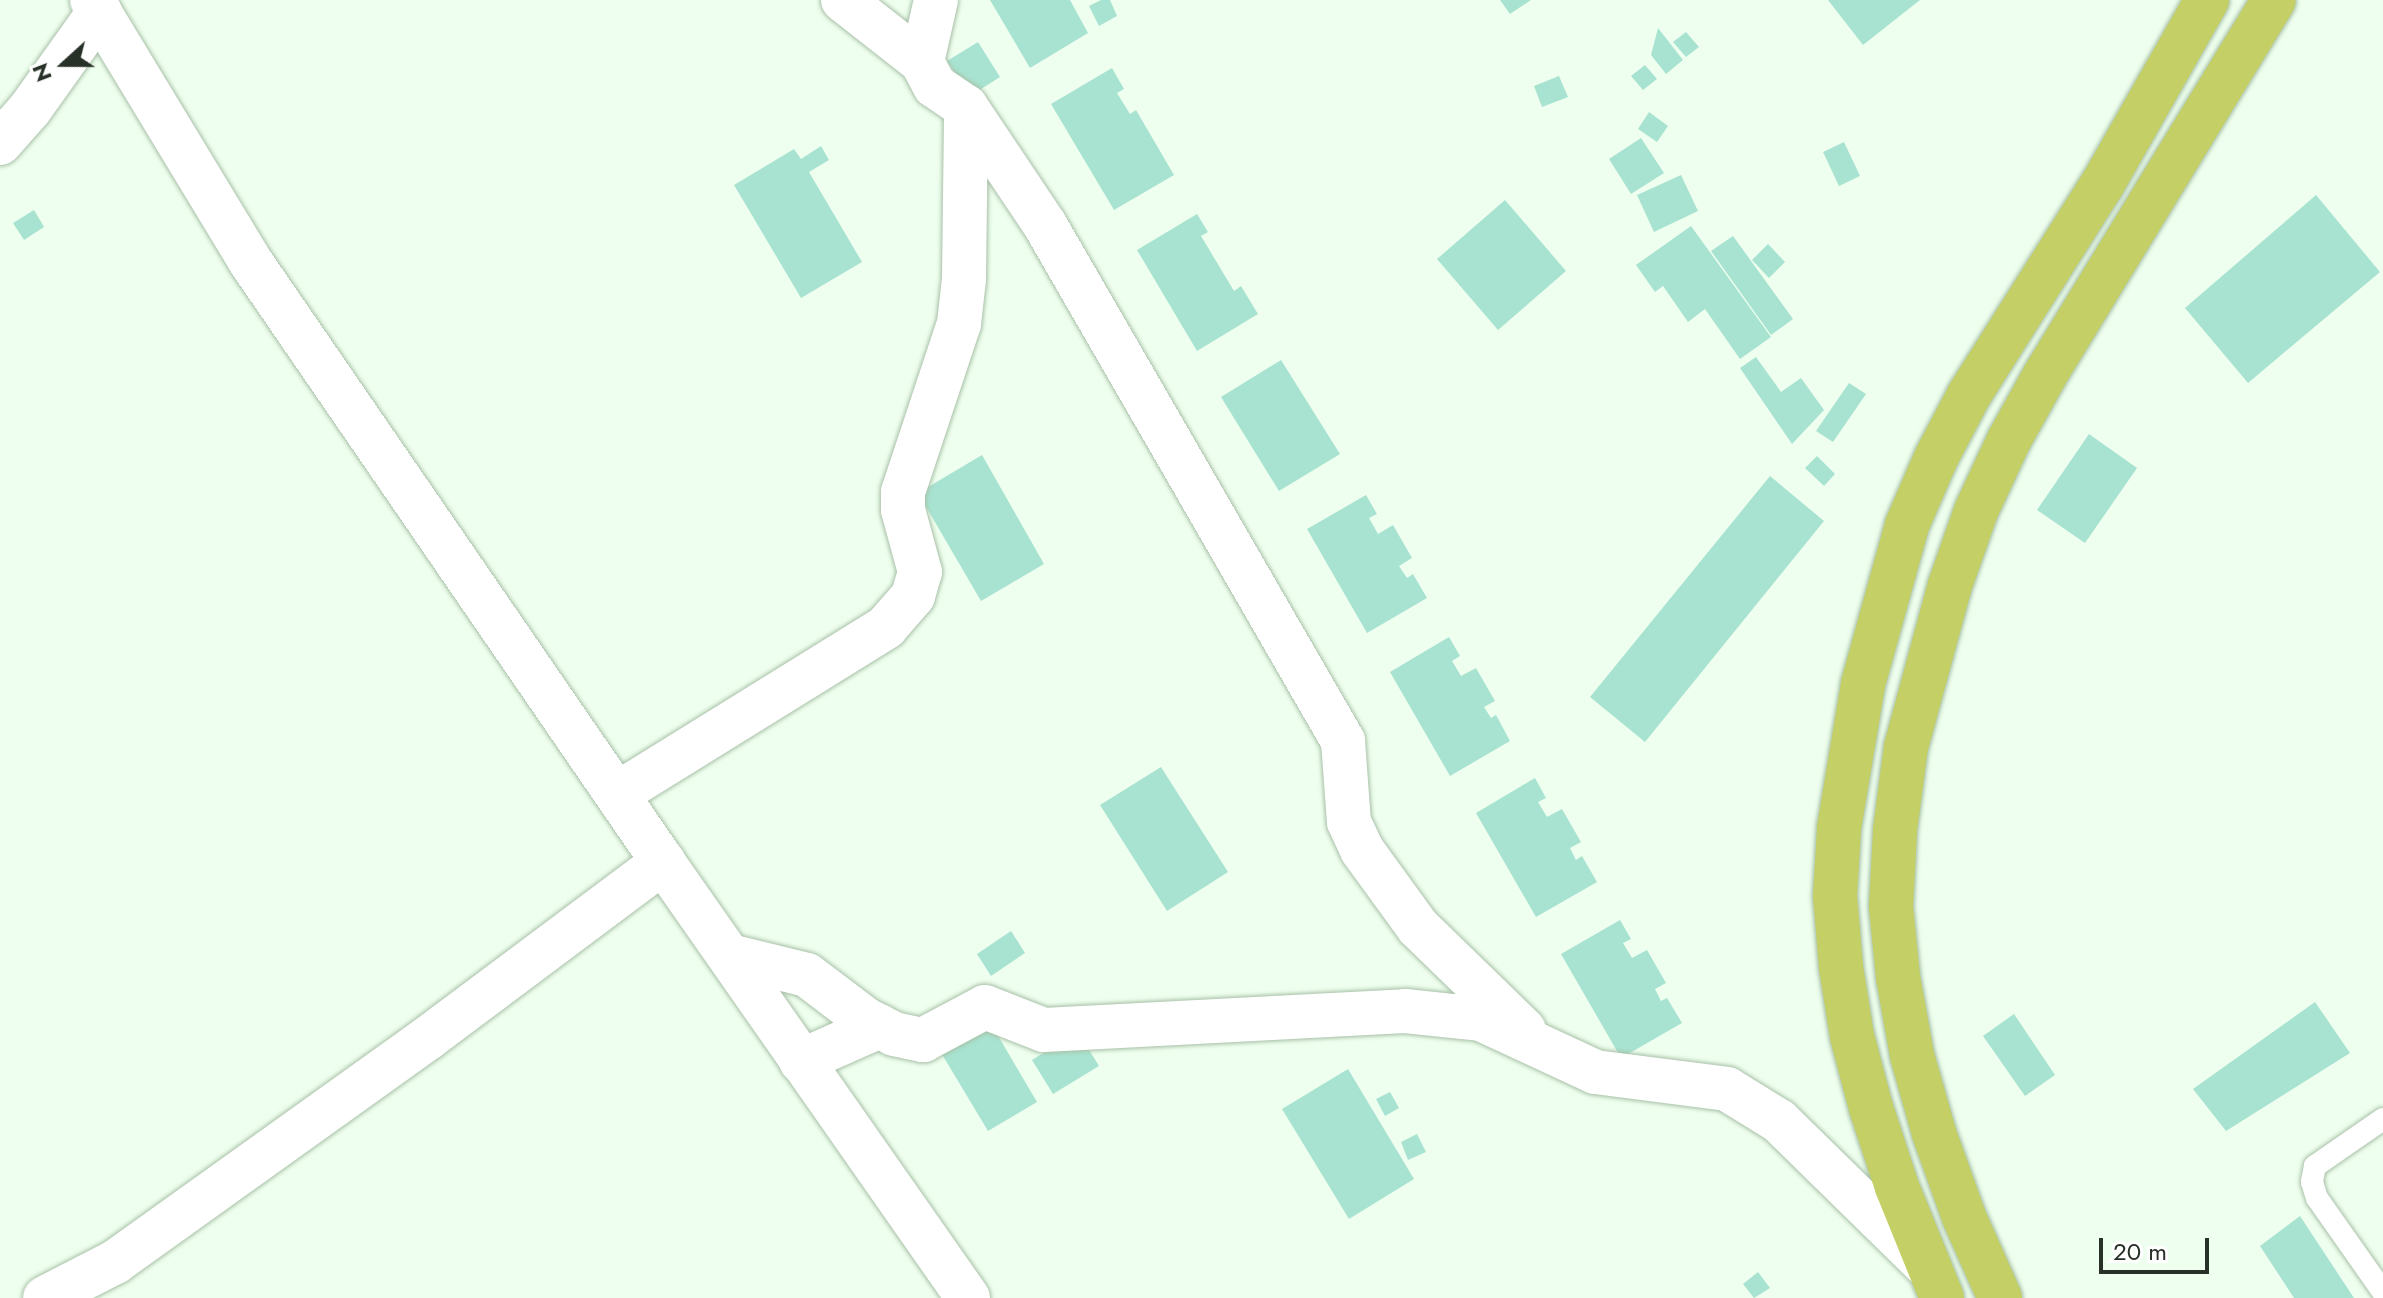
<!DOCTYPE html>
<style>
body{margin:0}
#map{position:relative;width:2383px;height:1298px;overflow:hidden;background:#efffef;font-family:Jost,sans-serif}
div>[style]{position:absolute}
.building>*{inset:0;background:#a8e3d1}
.roads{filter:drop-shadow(0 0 2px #a8c1a8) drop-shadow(0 0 2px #a8c1a8)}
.service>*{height:22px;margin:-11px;padding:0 11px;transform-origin:11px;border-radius:11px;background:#fff}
.minor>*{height:44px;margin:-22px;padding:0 22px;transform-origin:22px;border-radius:22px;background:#fff}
.trunk>*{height:44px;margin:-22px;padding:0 22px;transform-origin:22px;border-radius:22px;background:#c4d066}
span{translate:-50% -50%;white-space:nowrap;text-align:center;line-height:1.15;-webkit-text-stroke:6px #fff;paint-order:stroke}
.north{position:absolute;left:24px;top:24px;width:80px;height:80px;-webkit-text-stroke:6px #fff;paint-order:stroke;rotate:249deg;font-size:22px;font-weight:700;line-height:32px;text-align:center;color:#273127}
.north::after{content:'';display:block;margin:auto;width:28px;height:36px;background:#273127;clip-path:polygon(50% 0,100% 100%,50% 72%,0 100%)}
.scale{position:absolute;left:2099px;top:1238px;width:110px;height:36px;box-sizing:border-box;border:4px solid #273127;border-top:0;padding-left:10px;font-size:24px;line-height:28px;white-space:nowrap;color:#273127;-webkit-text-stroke:6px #fff;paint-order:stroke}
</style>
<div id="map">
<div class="building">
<div style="clip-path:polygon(990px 0,1070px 0,1088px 33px,1030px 68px)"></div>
<div style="clip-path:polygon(1101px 0,1110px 0,1117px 16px,1099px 26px,1089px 6px)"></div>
<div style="clip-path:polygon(1500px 0,1531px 0,1510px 14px)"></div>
<div style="clip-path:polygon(1828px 0,1920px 0,1863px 45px)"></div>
<div style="clip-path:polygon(1658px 28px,1683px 60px,1666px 74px,1651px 55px)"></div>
<div style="clip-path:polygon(1686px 32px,1699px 47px,1686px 57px,1673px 42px)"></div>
<div style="clip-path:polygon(978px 42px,1000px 77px,970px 96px,947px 61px)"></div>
<div style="clip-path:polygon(1645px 65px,1657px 79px,1643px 90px,1631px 76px)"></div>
<div style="clip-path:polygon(1112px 68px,1124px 89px,1117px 93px,1130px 114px,1136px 110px,1174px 175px,1114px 210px,1051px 104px)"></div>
<div style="clip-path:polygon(1559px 76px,1568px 97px,1542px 107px,1534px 86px)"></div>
<div style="clip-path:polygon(1649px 112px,1668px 126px,1657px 142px,1638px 129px)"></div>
<div style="clip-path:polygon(1641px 138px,1664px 173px,1631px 194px,1609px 159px)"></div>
<div style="clip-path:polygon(1844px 142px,1860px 176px,1839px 186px,1823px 152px)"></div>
<div style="clip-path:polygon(821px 146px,829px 160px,809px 172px,862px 262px,801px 298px,734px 185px,794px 149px,801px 159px)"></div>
<div style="clip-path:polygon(1681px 175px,1698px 211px,1654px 232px,1637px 195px)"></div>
<div style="clip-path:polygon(2316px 195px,2380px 272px,2248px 383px,2185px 308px)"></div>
<div style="clip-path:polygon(1505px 200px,1566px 271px,1498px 330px,1437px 259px)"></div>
<div style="clip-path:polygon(34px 210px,44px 227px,24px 240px,13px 223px)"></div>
<div style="clip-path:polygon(1197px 214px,1208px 232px,1201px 236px,1234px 291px,1241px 286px,1258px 314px,1197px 351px,1137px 250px)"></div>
<div style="clip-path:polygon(1691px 226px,1771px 337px,1740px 359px,1705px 309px,1688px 322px,1663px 286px,1655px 292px,1636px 265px)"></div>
<div style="clip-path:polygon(1733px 236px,1793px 319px,1771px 335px,1711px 251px)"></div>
<div style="clip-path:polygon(1768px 244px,1785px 262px,1769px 278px,1752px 260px)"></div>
<div style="clip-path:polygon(1756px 357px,1781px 392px,1801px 378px,1824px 410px,1792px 444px,1740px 368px)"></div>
<div style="clip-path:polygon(1281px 360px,1340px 454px,1279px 491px,1221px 397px)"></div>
<div style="clip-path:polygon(1849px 383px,1866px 394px,1833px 442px,1816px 431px)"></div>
<div style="clip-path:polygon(2089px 434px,2137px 468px,2085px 543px,2037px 510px)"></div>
<div style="clip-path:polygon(982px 455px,1044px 564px,981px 601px,918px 493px)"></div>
<div style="clip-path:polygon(1817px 456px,1835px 474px,1824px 486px,1805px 468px)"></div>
<div style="clip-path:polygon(1770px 476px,1824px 521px,1645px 742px,1590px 697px)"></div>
<div style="clip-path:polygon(1366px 495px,1377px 514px,1369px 518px,1378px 534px,1393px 525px,1412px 558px,1399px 566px,1407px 578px,1413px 574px,1427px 598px,1367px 633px,1307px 529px)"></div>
<div style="clip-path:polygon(1449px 637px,1460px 656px,1452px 661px,1461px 676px,1476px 668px,1495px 701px,1484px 707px,1491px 718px,1496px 715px,1510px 741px,1450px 776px,1390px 672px)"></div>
<div style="clip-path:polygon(1161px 767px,1228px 872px,1167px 911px,1100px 805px)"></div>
<div style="clip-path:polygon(1535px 778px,1546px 798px,1538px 802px,1547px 817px,1562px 809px,1581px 842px,1570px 848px,1576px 860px,1582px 856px,1597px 882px,1536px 917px,1476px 813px)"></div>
<div style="clip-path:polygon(1620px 920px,1631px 939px,1623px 943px,1632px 958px,1647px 950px,1666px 983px,1655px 989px,1661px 1001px,1667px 998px,1682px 1023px,1621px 1058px,1561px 954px)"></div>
<div style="clip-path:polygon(1011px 931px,1025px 953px,991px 976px,977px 954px)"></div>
<div style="clip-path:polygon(2315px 1002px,2350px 1053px,2226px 1131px,2193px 1089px)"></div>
<div style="clip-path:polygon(2014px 1014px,2055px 1075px,2025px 1096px,1983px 1036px)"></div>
<div style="clip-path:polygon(990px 1022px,1037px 1102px,988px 1131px,940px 1051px)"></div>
<div style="clip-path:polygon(1078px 1032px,1099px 1066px,1053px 1094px,1032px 1060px)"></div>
<div style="clip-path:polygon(1348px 1069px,1414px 1179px,1349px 1219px,1282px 1109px)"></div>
<div style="clip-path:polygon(1390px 1092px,1399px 1108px,1385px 1116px,1376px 1099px)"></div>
<div style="clip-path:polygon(1417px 1134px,1426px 1152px,1408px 1160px,1401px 1142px)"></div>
<div style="clip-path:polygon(2300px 1216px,2354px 1298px,2294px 1298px,2260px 1246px)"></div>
<div style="clip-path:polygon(1758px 1272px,1770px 1288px,1754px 1298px,1743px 1284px)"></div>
</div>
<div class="roads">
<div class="service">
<div style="left:2383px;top:1119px;width:83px;rotate:145.3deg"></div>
<div style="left:2315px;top:1166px;width:16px;rotate:101deg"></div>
<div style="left:2312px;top:1182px;width:17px;rotate:73deg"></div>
<div style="left:2317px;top:1198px;width:115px;rotate:54.9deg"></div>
</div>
<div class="minor">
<div style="left:92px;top:0;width:305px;rotate:58.8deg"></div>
<div style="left:250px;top:261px;width:729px;rotate:55.5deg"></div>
<div style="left:663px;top:862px;width:532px;rotate:55.03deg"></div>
<div style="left:843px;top:0;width:100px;rotate:38.1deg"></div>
<div style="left:922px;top:62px;width:27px;rotate:62deg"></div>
<div style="left:935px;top:86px;width:37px;rotate:34deg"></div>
<div style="left:966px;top:107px;width:142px;rotate:56.2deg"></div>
<div style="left:1045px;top:225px;width:596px;rotate:59.99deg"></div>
<div style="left:1343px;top:741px;width:81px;rotate:85.8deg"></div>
<div style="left:1349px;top:822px;width:31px;rotate:65deg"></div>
<div style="left:1362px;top:850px;width:95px;rotate:54deg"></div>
<div style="left:1418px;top:927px;width:148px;rotate:44.2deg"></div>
<div style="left:922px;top:62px;width:64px;rotate:-77.3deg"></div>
<div style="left:0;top:143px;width:45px;rotate:-48.6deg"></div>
<div style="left:30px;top:109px;width:120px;rotate:-54.5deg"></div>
<div style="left:617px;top:794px;width:317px;rotate:-31.8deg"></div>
<div style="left:886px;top:627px;width:41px;rotate:-48.9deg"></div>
<div style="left:913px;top:596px;width:25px;rotate:-74deg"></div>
<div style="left:920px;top:572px;width:64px;rotate:-105.3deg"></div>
<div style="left:903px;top:510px;width:18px;rotate:-90deg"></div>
<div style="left:903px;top:492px;width:177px;rotate:-71.6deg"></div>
<div style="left:959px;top:324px;width:45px;rotate:-83.7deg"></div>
<div style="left:964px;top:279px;width:172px;rotate:-89.3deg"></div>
<div style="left:730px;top:956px;width:79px;rotate:13.9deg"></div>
<div style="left:807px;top:975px;width:73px;rotate:37.2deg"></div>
<div style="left:865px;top:1019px;width:33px;rotate:27deg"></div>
<div style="left:894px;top:1034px;width:30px;rotate:12deg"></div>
<div style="left:923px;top:1040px;width:70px;rotate:-28deg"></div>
<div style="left:985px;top:1007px;width:63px;rotate:21.3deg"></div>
<div style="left:1044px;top:1030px;width:361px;rotate:-3deg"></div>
<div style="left:1405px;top:1011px;width:76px;rotate:6deg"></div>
<div style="left:1481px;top:1019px;width:126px;rotate:24.9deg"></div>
<div style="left:1595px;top:1072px;width:133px;rotate:7.3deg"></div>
<div style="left:1727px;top:1089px;width:61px;rotate:31.6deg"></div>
<div style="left:1779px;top:1121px;width:210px;rotate:44.4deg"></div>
<div style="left:801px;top:1061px;width:86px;rotate:-23.9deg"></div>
<div style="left:45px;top:1298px;width:79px;rotate:-27.2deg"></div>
<div style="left:115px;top:1262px;width:385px;rotate:-35.6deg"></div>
<div style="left:428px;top:1038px;width:294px;rotate:-36.8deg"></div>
</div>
<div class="trunk">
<div style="left:1942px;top:1298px;width:120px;rotate:-112.1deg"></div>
<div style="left:1897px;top:1187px;width:83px;rotate:-108.2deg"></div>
<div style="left:1871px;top:1108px;width:74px;rotate:-104.8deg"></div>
<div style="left:1852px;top:1036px;width:70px;rotate:-99.1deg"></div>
<div style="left:1841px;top:967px;width:71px;rotate:-94.8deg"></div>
<div style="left:1835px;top:896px;width:68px;rotate:-86.6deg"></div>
<div style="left:1839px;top:828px;width:146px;rotate:-80.5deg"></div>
<div style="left:1863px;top:684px;width:165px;rotate:-74.5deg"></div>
<div style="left:1907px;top:525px;width:73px;rotate:-66.6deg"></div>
<div style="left:1936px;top:458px;width:71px;rotate:-62.4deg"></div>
<div style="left:1969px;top:395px;width:249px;rotate:-57.7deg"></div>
<div style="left:2102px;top:185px;width:213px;rotate:-60.4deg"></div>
<div style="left:2000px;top:1298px;width:89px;rotate:-114deg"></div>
<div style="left:1964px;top:1217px;width:89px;rotate:-109.7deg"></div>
<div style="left:1934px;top:1133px;width:81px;rotate:-105.8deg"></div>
<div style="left:1912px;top:1055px;width:79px;rotate:-100.2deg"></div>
<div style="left:1898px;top:977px;width:70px;rotate:-95.7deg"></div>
<div style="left:1891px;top:907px;width:77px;rotate:-87deg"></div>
<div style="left:1895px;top:830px;width:84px;rotate:-82.5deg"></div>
<div style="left:1906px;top:747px;width:168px;rotate:-74.8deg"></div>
<div style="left:1950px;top:585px;width:78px;rotate:-70.6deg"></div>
<div style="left:1976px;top:511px;width:78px;rotate:-65.1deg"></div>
<div style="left:2009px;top:440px;width:74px;rotate:-61deg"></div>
<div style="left:2045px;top:375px;width:439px;rotate:-58.6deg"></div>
</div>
</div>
<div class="north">N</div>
<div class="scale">20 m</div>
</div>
